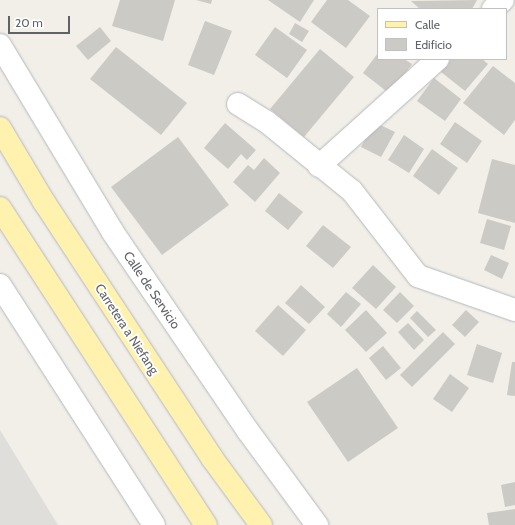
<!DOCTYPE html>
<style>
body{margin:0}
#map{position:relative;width:515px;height:525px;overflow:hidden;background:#f1efe8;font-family:Cabin,sans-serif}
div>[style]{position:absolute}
.industrial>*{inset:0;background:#e0deda}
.building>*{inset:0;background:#cccac5}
.roads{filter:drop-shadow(0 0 1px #b5b8bc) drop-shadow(0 0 1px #b5b8bc)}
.minor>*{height:22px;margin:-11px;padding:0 11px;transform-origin:11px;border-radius:11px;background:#fff}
.primary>*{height:22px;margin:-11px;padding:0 11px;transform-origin:11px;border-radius:11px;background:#fff2af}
span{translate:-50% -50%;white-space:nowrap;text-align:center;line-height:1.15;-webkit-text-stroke:3.5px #fff;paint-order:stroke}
.street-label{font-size:13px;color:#5f6368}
.legend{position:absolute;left:377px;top:8px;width:130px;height:52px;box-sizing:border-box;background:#fff;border:1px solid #bfc1c3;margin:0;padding:5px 7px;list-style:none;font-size:12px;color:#5f6368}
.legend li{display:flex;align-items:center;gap:8px;height:20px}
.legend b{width:20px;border:1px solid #bfc1c3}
.scale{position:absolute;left:8px;top:16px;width:62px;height:18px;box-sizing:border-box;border:2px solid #5f6368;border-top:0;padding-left:5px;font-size:12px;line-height:14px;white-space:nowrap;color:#5f6368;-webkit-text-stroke:3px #fff;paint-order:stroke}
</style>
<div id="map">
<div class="industrial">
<div style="clip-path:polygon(0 430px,58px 525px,0 525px)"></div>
</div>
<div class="building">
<div style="clip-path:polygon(120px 0,175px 0,163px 41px,112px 26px)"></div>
<div style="clip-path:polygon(196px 0,212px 0,211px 4px)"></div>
<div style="clip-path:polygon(268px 0,314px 0,300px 22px)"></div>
<div style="clip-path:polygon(327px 0,348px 0,370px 16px,346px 48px,311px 22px)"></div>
<div style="clip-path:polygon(477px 0,472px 9px,420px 9px,411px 1px)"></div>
<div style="clip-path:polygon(205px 21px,232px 31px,214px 75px,188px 65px)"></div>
<div style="clip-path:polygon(295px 23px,309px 31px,302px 42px,289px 34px)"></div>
<div style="clip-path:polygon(100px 27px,111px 41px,88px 60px,76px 46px)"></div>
<div style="clip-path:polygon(275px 27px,307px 50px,287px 78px,255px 55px)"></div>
<div style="clip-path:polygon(116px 47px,187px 103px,161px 135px,90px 79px)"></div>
<div style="clip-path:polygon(320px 49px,354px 77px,304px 137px,270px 109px)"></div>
<div style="clip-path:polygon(378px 53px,378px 59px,404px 59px,412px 64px,390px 94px,363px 73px)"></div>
<div style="clip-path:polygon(451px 59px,482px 59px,488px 64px,465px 91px,441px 72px)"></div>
<div style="clip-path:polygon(493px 66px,515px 83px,515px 120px,504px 135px,463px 103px)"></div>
<div style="clip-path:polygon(434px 78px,461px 99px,445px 121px,417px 101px)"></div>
<div style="clip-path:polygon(374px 122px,395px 132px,381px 157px,361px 147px)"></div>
<div style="clip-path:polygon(455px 122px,482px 141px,467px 163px,440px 144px)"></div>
<div style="clip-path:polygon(225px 123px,256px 150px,247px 160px,241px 154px,228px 169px,204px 148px)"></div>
<div style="clip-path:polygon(404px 135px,424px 149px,409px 173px,388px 160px)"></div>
<div style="clip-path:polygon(178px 137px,229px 205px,162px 255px,111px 187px)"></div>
<div style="clip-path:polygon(432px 149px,458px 168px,439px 195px,413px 176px)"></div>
<div style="clip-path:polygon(264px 158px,280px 173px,255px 202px,233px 182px,248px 165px,254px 170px)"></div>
<div style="clip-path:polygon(492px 159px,515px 165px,515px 223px,478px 213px)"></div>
<div style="clip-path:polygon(279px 193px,303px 212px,288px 230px,265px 211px)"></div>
<div style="clip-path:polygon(487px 219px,511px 226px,504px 250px,480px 243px)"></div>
<div style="clip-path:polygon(323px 225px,351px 247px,333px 268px,306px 246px)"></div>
<div style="clip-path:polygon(491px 255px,509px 263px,502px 279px,484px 270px)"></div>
<div style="clip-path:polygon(373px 265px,396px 287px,376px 309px,352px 288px)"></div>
<div style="clip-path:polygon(301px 285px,325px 307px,309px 324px,285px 303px)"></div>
<div style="clip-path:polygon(346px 292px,361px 304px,341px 327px,327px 314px)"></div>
<div style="clip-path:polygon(400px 292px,414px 306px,397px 323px,383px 310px)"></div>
<div style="clip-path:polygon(278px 305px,306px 330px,283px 356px,255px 331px)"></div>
<div style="clip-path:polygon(366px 310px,387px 333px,366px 352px,345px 330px)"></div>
<div style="clip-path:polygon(466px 310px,479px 322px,465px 337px,452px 325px)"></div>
<div style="clip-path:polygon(417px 311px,436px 330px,428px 337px,410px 318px)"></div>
<div style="clip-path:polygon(408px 323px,424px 340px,414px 350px,398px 332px)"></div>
<div style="clip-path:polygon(443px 332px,455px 344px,412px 387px,400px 375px)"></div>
<div style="clip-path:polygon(477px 344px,502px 353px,493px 383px,467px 375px)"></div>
<div style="clip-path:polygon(383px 346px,401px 368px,386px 380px,369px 358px)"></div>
<div style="clip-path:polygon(512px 362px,515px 362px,515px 396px,507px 395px)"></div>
<div style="clip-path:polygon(357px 368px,398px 428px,348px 462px,307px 402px)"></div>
<div style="clip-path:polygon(450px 374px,469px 388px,452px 412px,433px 399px)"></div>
<div style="clip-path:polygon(515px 482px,515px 505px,505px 507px,501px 485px)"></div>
<div style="clip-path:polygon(515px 509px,515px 525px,489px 525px,487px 513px)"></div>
</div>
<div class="roads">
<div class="minor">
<div style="left:493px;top:9px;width:13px;rotate:-42deg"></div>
<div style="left:0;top:45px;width:217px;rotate:58.9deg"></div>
<div style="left:112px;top:231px;width:242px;rotate:55.8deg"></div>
<div style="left:248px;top:431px;width:117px;rotate:53.7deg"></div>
<div style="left:238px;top:104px;width:34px;rotate:32deg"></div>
<div style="left:267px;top:122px;width:109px;rotate:39.1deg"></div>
<div style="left:352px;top:191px;width:108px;rotate:52.2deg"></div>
<div style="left:418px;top:276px;width:103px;rotate:19.3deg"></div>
<div style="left:319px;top:166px;width:160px;rotate:-42deg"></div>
<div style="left:0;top:285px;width:285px;rotate:57.3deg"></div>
</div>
<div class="primary">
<div style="left:0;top:128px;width:86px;rotate:59.3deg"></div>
<div style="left:44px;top:202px;width:306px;rotate:56.7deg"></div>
<div style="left:212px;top:458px;width:83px;rotate:53.8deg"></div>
<div style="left:0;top:208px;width:378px;rotate:57deg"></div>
</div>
</div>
<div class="street-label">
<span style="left:152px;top:290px;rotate:56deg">Calle de Servicio</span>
<span style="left:127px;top:329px;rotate:57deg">Carretera a Niefang</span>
</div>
<ul class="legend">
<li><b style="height:5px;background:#fff2af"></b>Calle</li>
<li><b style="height:11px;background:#cccac5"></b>Edificio</li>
</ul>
<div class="scale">20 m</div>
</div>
